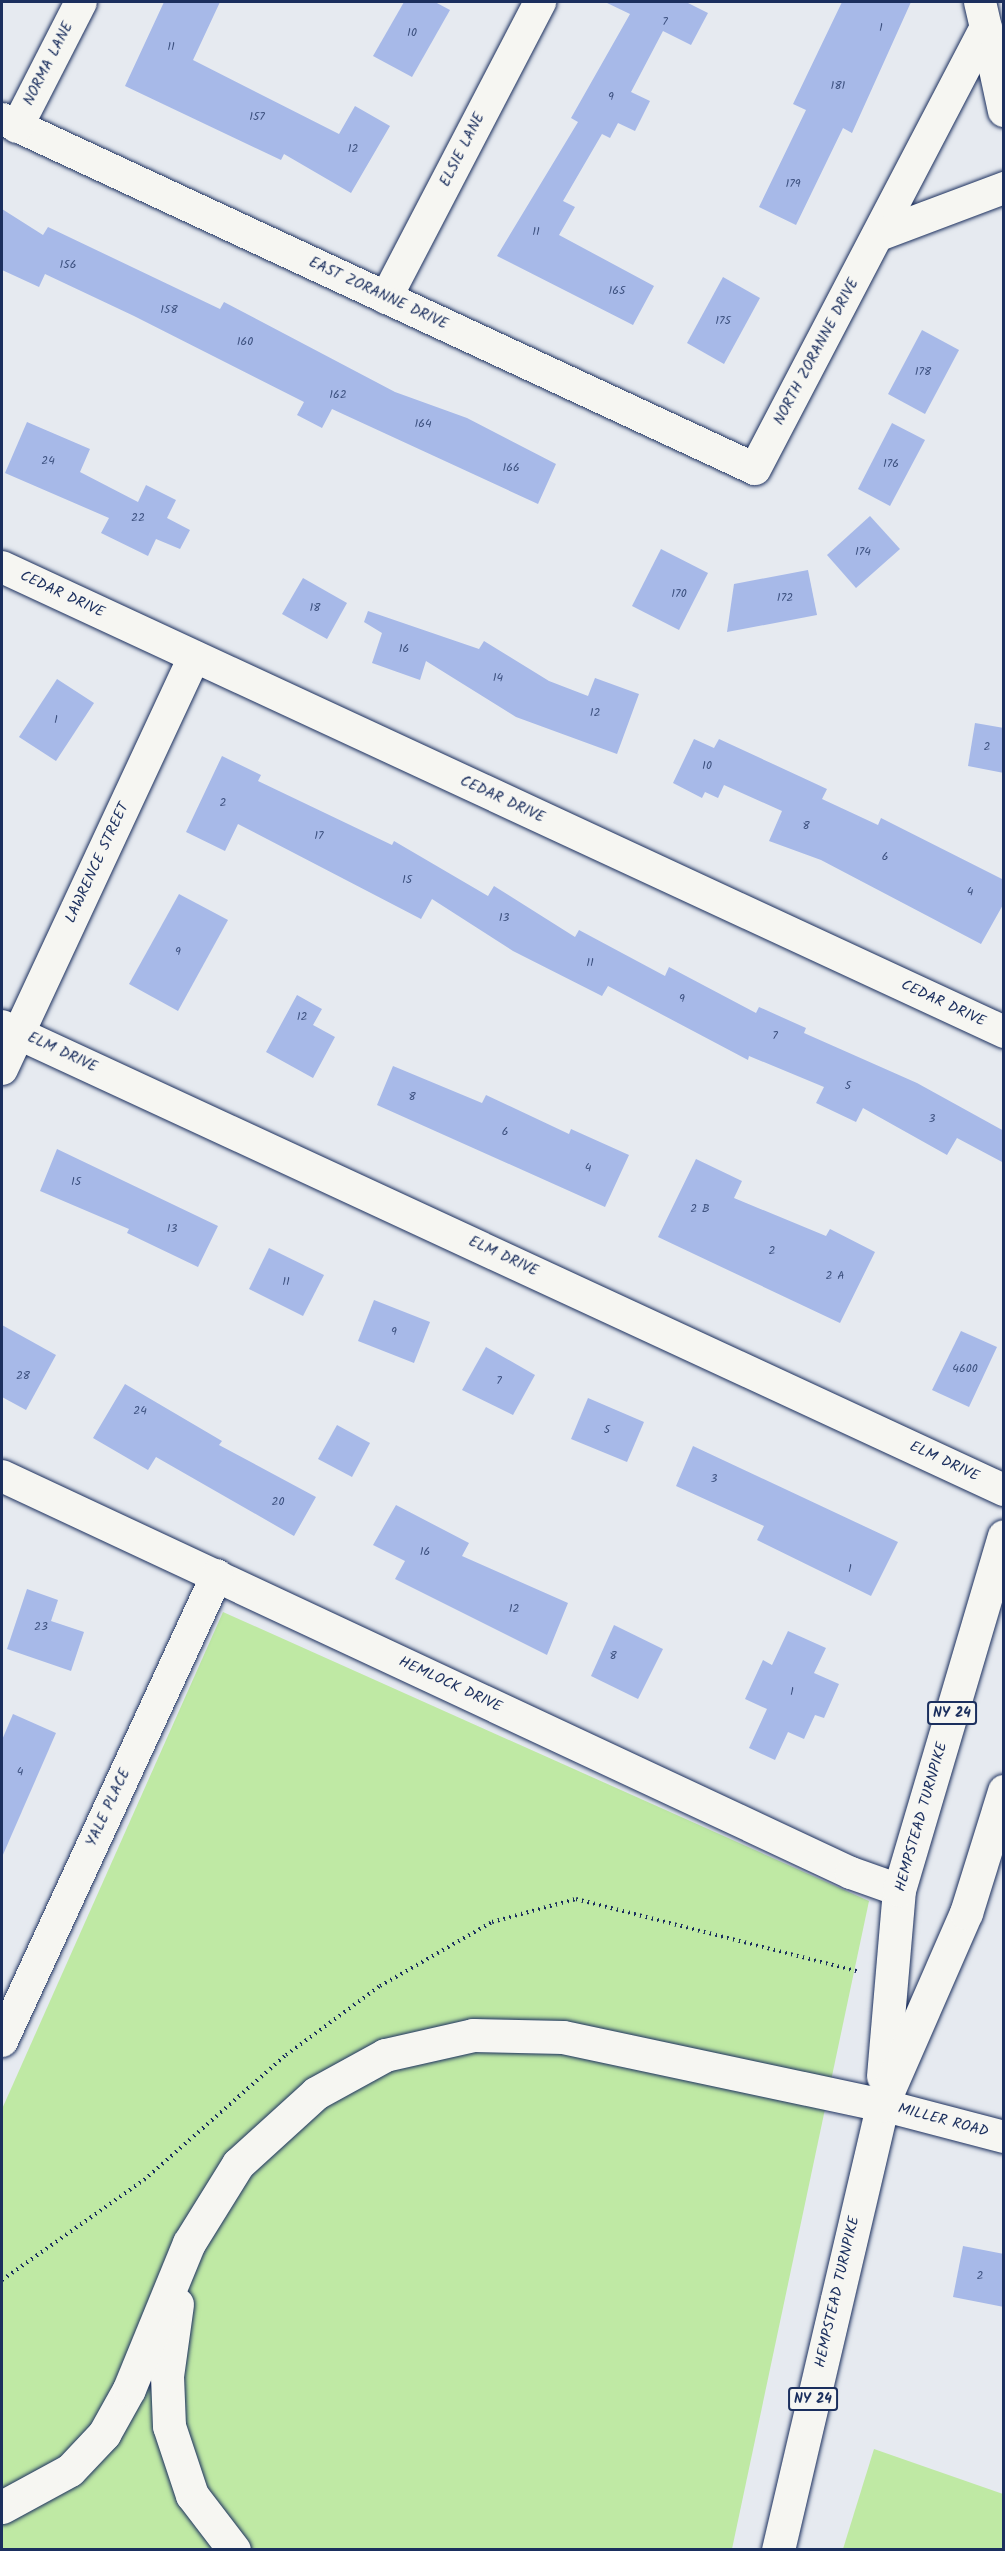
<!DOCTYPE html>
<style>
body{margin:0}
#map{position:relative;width:1005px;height:2551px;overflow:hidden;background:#e6eaf0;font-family:Kalam,sans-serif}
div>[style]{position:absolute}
.green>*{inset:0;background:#bfe9a4}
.building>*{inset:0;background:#a7b9e8}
.path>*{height:4px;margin-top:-2px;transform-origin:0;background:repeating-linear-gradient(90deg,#1b2f5e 0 1.5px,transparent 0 6px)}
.roads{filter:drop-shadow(0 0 2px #1b2f5e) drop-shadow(0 0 2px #1b2f5e)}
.street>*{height:32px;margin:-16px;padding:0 16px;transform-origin:16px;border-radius:16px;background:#f6f6f2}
.primary>*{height:33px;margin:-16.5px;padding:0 16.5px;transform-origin:16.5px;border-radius:16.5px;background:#f6f6f2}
.highway>*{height:33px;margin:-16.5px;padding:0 16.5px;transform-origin:16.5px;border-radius:16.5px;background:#f6f6f2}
span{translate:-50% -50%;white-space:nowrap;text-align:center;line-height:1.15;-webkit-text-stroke:6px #f6f6f2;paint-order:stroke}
.number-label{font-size:12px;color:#3e5280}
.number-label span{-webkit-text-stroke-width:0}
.shield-label span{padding:2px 4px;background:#f6f6f2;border:2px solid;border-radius:4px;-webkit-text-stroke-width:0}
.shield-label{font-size:14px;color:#1b2f5e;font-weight:700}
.street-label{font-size:15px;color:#1b2f5e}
.frame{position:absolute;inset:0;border:3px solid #1b2f5e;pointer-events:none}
</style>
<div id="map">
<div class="green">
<div style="clip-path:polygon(223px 1612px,869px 1901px,732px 2549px,2px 2549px,2px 2109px)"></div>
<div style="clip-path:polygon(874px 2449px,1003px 2494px,1003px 2549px,843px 2549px)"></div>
</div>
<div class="building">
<div style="clip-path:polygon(164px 2px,220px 2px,193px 60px,339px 134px,355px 106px,390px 126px,351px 193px,284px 154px,281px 160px,125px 86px)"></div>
<div style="clip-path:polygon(404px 2px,435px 2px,450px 10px,412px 77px,373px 56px)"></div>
<div style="clip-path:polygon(605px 2px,686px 2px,708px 13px,691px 45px,663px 31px,631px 92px,650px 101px,635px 131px,618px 123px,610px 138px,602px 134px,563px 201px,575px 207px,559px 235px,654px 286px,633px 325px,497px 256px,578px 122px,571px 118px,630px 14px)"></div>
<div style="clip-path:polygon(842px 2px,911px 2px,852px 133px,843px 128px,796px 225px,759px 207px,806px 110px,793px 104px)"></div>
<div style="clip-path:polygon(2px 209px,43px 235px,48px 227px,220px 309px,224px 302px,395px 392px,467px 418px,556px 464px,538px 504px,332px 409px,322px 428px,297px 415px,304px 402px,134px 316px,45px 274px,39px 287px,2px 270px)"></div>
<div style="clip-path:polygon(723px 277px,760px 298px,724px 364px,687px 343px)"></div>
<div style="clip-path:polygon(922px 330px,959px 350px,925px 414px,888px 394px)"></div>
<div style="clip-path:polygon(27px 422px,90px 449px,80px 472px,138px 502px,146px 485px,176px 500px,167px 518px,190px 530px,180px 549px,156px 539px,148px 556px,101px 533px,109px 518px,5px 473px)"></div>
<div style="clip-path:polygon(892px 423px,925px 440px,890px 506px,858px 489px)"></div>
<div style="clip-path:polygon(870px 516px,900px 549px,856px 588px,827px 555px)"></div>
<div style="clip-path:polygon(661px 549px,708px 573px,679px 630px,632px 606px)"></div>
<div style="clip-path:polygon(808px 570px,817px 615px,727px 632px,734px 584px)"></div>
<div style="clip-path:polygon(303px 578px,347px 603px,327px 639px,282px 614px)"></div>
<div style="clip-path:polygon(368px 611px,479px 649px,484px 641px,549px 681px,588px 696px,595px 678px,639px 694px,617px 754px,516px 717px,426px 661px,420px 680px,372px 663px,382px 633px,364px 622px)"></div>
<div style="clip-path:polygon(57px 679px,94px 703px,56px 761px,19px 737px)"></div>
<div style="clip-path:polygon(975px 723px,1004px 728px,1004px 773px,968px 766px)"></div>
<div style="clip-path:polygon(694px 739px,714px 748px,719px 739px,827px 789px,822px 799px,878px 825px,881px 818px,1004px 880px,1004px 903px,981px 944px,821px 860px,769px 841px,782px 811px,724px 785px,718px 798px,705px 792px,702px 798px,673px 783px)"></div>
<div style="clip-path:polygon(222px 756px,261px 775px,258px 781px,392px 845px,394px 841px,488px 896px,494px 886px,575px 937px,579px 930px,665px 976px,669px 967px,756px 1013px,759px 1007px,806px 1028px,804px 1033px,917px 1083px,1004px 1131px,1004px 1163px,957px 1138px,947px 1155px,863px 1108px,856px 1122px,816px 1103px,824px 1087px,749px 1056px,748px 1060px,608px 986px,602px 996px,513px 951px,432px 899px,421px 919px,238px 824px,225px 851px,186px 832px)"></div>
<div style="clip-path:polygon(179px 894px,228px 920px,178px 1011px,129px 984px)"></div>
<div style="clip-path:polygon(297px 995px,322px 1009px,313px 1025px,335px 1037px,313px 1078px,266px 1052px)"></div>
<div style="clip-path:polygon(393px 1066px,482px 1103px,486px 1095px,569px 1134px,571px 1129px,629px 1155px,605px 1207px,377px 1105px)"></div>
<div style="clip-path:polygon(57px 1149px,218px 1226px,198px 1267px,127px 1233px,129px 1229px,40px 1191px)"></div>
<div style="clip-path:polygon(696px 1159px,742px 1181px,734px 1198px,826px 1236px,830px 1229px,875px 1252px,840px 1323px,658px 1237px)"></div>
<div style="clip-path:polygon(269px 1248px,324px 1275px,303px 1316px,249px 1289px)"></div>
<div style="clip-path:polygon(374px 1300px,430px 1322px,414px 1363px,358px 1341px)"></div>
<div style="clip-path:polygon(2px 1325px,56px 1355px,26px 1410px,2px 1397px)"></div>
<div style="clip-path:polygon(961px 1331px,997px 1347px,969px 1407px,932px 1390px)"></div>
<div style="clip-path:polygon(486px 1347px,535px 1375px,513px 1415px,462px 1390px)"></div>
<div style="clip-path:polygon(125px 1384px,222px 1441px,219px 1445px,316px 1497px,294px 1536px,156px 1457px,148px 1470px,93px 1438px)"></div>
<div style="clip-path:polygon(588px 1398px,644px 1422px,627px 1462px,571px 1439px)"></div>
<div style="clip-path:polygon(337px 1425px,370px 1443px,352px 1477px,318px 1459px)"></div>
<div style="clip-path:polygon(693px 1446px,898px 1542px,871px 1596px,757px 1540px,764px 1526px,676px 1486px)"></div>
<div style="clip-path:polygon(396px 1505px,469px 1543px,462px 1556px,568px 1603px,547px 1655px,395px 1579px,405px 1561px,373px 1545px)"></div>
<div style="clip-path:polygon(27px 1589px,58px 1600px,51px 1621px,84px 1632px,71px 1671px,7px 1649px)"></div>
<div style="clip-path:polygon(614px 1625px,663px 1649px,638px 1699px,591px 1676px)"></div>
<div style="clip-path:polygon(788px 1631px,826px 1648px,814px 1673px,839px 1684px,824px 1718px,815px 1715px,804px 1739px,788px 1732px,775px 1760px,749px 1748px,767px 1709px,745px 1699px,763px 1660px,772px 1665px)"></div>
<div style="clip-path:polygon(13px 1714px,56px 1733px,2px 1857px,2px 1740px)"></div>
<div style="clip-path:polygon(963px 2246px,1004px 2254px,1004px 2307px,953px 2297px)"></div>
</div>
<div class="path">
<div style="left:2px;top:2280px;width:174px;rotate:-35.2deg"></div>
<div style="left:144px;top:2180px;width:189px;rotate:-41.4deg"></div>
<div style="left:286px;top:2055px;width:117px;rotate:-36.3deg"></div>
<div style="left:380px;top:1986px;width:129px;rotate:-29.7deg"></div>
<div style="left:492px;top:1922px;width:87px;rotate:-15.3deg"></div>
<div style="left:576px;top:1899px;width:290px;rotate:14.4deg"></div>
</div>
<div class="roads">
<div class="street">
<div style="left:986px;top:28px;width:85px;rotate:77.8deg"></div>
<div style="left:2px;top:119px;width:830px;rotate:24.93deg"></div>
<div style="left:755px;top:469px;width:498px;rotate:-62.4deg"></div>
<div style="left:986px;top:28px;width:27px;rotate:-103deg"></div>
<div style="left:17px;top:127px;width:140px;rotate:-62.9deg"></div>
<div style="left:879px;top:235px;width:134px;rotate:-20.6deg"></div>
<div style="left:386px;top:298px;width:334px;rotate:-62.5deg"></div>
<div style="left:2px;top:567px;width:1105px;rotate:24.89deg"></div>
<div style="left:2px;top:1026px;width:1104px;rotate:24.85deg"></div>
<div style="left:2px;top:1069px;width:455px;rotate:-65deg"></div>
<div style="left:2px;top:1476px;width:937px;rotate:25.06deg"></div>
<div style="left:851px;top:1873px;width:51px;rotate:19.5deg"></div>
<div style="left:2px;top:2041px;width:513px;rotate:-65.23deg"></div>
<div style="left:882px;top:2105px;width:126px;rotate:14.7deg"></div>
</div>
<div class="primary">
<div style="left:883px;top:2076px;width:187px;rotate:-85.1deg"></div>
<div style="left:899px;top:1890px;width:369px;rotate:-73.5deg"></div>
<div style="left:778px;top:2550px;width:457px;rotate:-76.8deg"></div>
<div style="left:882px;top:2105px;width:210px;rotate:-66.4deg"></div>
<div style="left:966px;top:1913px;width:128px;rotate:-72.7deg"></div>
</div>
<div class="highway">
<div style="left:177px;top:2304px;width:73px;rotate:97.9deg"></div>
<div style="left:167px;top:2376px;width:50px;rotate:87.7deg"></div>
<div style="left:169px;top:2426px;width:73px;rotate:71.6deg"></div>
<div style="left:192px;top:2495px;width:69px;rotate:52.6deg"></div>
<div style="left:2px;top:2507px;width:77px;rotate:-28.6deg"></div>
<div style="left:70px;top:2470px;width:50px;rotate:-46.6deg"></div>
<div style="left:104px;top:2434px;width:51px;rotate:-60.9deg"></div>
<div style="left:129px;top:2389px;width:158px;rotate:-67.7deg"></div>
<div style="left:189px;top:2243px;width:93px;rotate:-58.2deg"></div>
<div style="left:238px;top:2164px;width:105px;rotate:-42.3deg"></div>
<div style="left:316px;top:2093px;width:79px;rotate:-28.8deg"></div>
<div style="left:385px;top:2055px;width:90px;rotate:-12.8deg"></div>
<div style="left:473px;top:2035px;width:90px;rotate:1.3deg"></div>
<div style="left:563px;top:2037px;width:326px;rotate:12deg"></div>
</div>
</div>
<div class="number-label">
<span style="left:665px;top:22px">7</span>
<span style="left:881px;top:28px">1</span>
<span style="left:412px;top:33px">10</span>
<span style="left:171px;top:47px">11</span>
<span style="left:838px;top:86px">181</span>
<span style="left:611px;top:97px">9</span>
<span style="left:257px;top:117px">157</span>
<span style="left:353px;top:149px">12</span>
<span style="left:793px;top:184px">179</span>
<span style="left:536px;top:232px">11</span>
<span style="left:68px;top:265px">156</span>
<span style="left:617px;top:291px">165</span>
<span style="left:169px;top:310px">158</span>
<span style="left:723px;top:321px">175</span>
<span style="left:245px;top:342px">160</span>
<span style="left:923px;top:372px">178</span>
<span style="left:338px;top:395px">162</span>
<span style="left:423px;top:424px">164</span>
<span style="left:48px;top:461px">24</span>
<span style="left:891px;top:464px">176</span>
<span style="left:511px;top:468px">166</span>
<span style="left:138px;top:518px">22</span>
<span style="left:863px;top:552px">174</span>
<span style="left:679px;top:594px">170</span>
<span style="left:785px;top:598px">172</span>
<span style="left:315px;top:608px">18</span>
<span style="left:404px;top:649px">16</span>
<span style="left:498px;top:678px">14</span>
<span style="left:595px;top:713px">12</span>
<span style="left:56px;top:720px">1</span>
<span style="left:987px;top:747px">2</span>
<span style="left:707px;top:766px">10</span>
<span style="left:223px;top:803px">2</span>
<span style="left:806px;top:826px">8</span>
<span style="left:319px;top:836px">17</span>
<span style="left:885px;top:857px">6</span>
<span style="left:407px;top:880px">15</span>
<span style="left:970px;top:892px">4</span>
<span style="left:504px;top:918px">13</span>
<span style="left:178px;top:952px">9</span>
<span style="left:590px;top:963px">11</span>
<span style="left:682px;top:999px">9</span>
<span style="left:302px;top:1017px">12</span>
<span style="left:775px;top:1036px">7</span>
<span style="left:848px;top:1086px">5</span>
<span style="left:412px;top:1097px">8</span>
<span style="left:932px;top:1119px">3</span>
<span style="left:505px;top:1132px">6</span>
<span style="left:588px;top:1168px">4</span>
<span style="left:76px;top:1182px">15</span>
<span style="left:700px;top:1209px">2 B</span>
<span style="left:172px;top:1229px">13</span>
<span style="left:772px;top:1251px">2</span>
<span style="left:835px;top:1276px">2 A</span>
<span style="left:286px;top:1282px">11</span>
<span style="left:394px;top:1332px">9</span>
<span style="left:965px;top:1369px">4600</span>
<span style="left:23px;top:1376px">28</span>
<span style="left:499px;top:1381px">7</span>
<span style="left:140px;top:1411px">24</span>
<span style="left:607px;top:1430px">5</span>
<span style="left:714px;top:1479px">3</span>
<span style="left:278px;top:1502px">20</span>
<span style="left:425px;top:1552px">16</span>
<span style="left:850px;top:1569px">1</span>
<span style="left:514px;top:1609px">12</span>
<span style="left:41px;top:1627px">23</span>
<span style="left:613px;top:1656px">8</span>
<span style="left:792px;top:1692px">1</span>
<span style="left:20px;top:1772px">4</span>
<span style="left:980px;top:2276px">2</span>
</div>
<div class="shield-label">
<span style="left:952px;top:1713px">NY 24</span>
<span style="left:813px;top:2399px">NY 24</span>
</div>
<div class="street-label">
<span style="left:49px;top:64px;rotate:-63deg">NORMA LANE</span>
<span style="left:463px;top:150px;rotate:-63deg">ELSIE LANE</span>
<span style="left:378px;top:294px;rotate:25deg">EAST ZORANNE DRIVE</span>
<span style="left:817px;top:352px;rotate:-62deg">NORTH ZORANNE DRIVE</span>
<span style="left:62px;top:595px;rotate:25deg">CEDAR DRIVE</span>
<span style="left:502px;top:800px;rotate:25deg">CEDAR DRIVE</span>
<span style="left:98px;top:863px;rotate:-65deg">LAWRENCE STREET</span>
<span style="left:943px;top:1004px;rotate:25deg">CEDAR DRIVE</span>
<span style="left:62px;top:1053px;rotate:25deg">ELM DRIVE</span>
<span style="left:503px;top:1257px;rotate:25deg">ELM DRIVE</span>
<span style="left:944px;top:1462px;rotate:25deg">ELM DRIVE</span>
<span style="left:450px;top:1685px;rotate:25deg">HEMLOCK DRIVE</span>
<span style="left:109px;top:1808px;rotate:-65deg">YALE PLACE</span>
<span style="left:922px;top:1817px;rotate:-74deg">HEMPSTEAD TURNPIKE</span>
<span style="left:943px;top:2121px;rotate:15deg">MILLER ROAD</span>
<span style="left:838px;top:2292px;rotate:-77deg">HEMPSTEAD TURNPIKE</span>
</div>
<div class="frame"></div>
</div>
